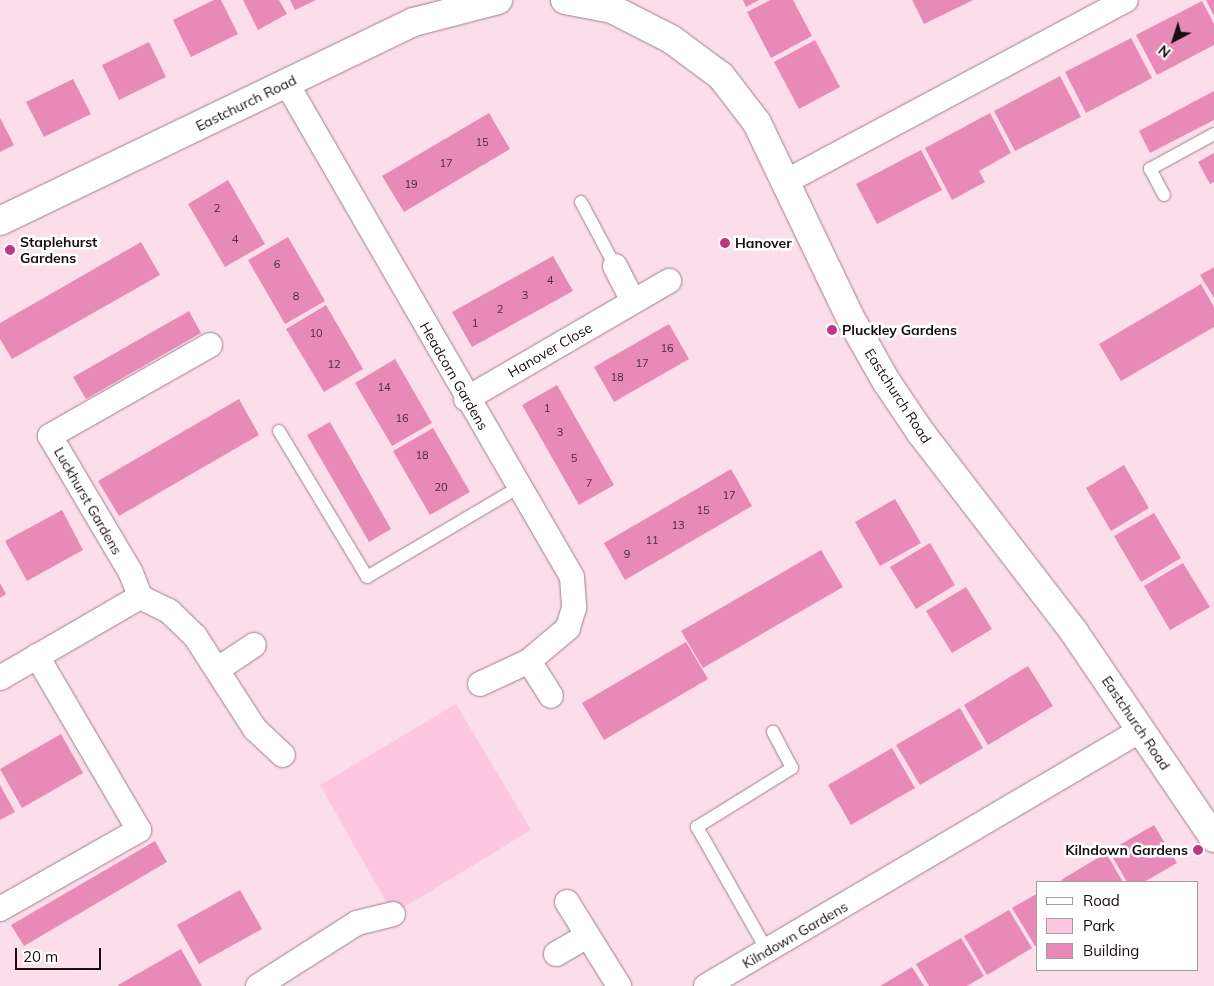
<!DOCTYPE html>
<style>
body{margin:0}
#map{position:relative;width:1214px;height:986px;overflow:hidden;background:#fcdeeb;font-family:Mulish,sans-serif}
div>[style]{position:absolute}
.green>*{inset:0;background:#fdc7df}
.building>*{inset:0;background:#e88ab8}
.roads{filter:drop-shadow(0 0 1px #9f7e8c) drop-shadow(0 0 1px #9f7e8c)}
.service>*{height:12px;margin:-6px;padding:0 6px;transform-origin:6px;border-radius:6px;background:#fff}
.minor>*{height:24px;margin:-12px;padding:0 12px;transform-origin:12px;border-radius:12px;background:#fff}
.tertiary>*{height:28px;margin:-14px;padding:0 14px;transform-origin:14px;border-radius:14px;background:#fff}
.dots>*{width:14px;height:14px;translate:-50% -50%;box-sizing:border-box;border:2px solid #fff;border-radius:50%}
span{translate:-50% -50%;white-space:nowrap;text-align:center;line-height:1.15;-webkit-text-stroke:5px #fff;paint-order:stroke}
.number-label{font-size:11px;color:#4b2c3b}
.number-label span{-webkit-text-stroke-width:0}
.street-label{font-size:14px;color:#170c11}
.poi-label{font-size:14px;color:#170c11;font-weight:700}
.left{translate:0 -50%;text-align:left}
.right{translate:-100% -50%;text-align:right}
.legend{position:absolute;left:1036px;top:881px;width:162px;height:90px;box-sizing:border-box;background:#fff;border:1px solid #a29ea0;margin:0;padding:6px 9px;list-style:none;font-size:15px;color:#170c11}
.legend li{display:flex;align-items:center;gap:10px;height:25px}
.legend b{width:25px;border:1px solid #a29ea0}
.north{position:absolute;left:1149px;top:15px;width:50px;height:50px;-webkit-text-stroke:4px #fff;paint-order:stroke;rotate:220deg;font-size:14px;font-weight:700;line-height:20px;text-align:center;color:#170c11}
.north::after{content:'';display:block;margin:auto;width:18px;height:22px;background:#170c11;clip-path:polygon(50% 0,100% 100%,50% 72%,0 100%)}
.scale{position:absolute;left:15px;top:948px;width:86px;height:22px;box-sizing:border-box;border:2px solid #170c11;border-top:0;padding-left:6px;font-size:15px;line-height:18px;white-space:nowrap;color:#170c11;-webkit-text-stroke:4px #fff;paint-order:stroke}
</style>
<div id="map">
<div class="green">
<div style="clip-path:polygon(456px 704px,531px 830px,393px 914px,320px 785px)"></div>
</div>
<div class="building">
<div style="clip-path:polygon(214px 0,221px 0,238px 34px,191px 57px,173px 20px)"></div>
<div style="clip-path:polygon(243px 0,279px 0,287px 14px,258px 30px)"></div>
<div style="clip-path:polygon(290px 0,316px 0,295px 10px)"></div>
<div style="clip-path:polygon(743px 0,759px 0,746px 7px)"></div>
<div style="clip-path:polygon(770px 0,793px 0,812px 36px,771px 58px,747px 12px)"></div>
<div style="clip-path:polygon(912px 0,973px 0,924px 24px)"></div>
<div style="clip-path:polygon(1206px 0,1214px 0,1214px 16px)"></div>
<div style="clip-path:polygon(1202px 1px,1214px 24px,1214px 45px,1157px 75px,1136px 35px)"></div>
<div style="clip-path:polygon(1131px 38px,1152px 78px,1086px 113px,1065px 72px)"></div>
<div style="clip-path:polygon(815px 40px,840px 87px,799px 109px,774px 62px)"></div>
<div style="clip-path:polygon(149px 42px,166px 77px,119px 100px,102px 65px)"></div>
<div style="clip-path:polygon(1060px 76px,1081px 117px,1015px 151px,994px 111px)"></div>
<div style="clip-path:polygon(73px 79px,91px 114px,44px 137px,26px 102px)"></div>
<div style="clip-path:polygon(1214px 91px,1214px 120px,1150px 153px,1139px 131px)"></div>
<div style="clip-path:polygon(489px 113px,510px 149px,404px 212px,382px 176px)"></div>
<div style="clip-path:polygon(990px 113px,1011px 153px,979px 171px,985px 182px,952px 200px,925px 148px)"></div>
<div style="clip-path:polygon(0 118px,14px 145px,0 152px)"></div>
<div style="clip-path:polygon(921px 150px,942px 190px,877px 224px,856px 184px)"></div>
<div style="clip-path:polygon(1214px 153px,1214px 182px,1210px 184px,1198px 162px)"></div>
<div style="clip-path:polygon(228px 180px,265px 244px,225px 267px,188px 204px)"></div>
<div style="clip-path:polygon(288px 237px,325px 301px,285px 324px,248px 260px)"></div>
<div style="clip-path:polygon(141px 242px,160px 275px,12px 359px,0 339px,0 323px)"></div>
<div style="clip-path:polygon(553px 256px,573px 291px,472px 347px,452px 312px)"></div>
<div style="clip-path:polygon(1214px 267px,1214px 298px,1200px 275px)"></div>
<div style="clip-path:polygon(1201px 284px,1214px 307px,1214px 327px,1121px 381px,1099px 344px)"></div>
<div style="clip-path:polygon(326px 305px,363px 369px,324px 392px,286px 329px)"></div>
<div style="clip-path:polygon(189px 311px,201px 333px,86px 399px,73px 377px)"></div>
<div style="clip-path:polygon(669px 324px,689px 359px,614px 402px,594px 367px)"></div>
<div style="clip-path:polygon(395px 359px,432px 423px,392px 446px,355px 383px)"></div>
<div style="clip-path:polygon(557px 385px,614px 485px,579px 505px,522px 405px)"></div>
<div style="clip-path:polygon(239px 399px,259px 435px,119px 516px,98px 481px)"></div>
<div style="clip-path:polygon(330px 422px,391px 529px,369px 542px,307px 435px)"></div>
<div style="clip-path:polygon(433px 428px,470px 492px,430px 515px,393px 451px)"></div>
<div style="clip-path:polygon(1124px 465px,1149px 508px,1111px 531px,1086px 488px)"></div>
<div style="clip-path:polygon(731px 469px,752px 506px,625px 580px,604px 543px)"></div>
<div style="clip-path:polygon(895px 499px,921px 543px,880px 566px,855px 522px)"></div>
<div style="clip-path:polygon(62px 510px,83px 550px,27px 581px,5px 541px)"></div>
<div style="clip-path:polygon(1154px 513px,1181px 558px,1141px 582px,1114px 536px)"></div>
<div style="clip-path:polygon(930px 543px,955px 585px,916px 609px,890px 567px)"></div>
<div style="clip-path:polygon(821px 550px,843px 587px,703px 668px,681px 631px)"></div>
<div style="clip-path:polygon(1183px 563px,1210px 607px,1170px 630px,1144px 586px)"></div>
<div style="clip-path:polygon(0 583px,6px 594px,0 598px)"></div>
<div style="clip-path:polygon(966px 587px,992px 629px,952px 653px,926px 611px)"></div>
<div style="clip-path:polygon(686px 642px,708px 679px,604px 740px,582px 703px)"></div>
<div style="clip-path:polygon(1028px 666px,1053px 706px,988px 745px,964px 705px)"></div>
<div style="clip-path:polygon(960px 708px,983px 748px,920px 785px,896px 745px)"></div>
<div style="clip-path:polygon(61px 734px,83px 773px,22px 808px,0 769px)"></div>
<div style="clip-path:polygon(892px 748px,915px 788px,851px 825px,828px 785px)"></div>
<div style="clip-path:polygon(0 785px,15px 812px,0 820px)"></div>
<div style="clip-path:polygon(1154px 825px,1177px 863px,1144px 882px,1127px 882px,1109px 851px)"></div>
<div style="clip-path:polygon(155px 841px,167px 862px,24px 946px,11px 925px)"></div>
<div style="clip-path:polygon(1106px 853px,1123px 882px,1062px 882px,1061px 880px)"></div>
<div style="clip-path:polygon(240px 890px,262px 929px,199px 964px,177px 925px)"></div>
<div style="clip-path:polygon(1038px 893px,1038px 945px,1035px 946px,1012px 908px)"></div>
<div style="clip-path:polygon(1009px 910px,1032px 948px,987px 975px,964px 936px)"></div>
<div style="clip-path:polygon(961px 938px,984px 976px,967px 986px,929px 986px,916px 964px)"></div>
<div style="clip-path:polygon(181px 949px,202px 986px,119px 986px,118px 985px)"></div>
<div style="clip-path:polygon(912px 967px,924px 986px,880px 986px)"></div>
</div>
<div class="roads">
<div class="service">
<div style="left:1164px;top:195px;width:30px;rotate:-118deg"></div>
<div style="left:1150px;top:169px;width:73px;rotate:-28.7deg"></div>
<div style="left:581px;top:202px;width:72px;rotate:62deg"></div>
<div style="left:279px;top:431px;width:170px;rotate:58.9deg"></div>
<div style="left:367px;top:577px;width:177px;rotate:-30.6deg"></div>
<div style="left:768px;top:952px;width:144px;rotate:-119.6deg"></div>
<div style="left:697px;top:827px;width:112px;rotate:-31.8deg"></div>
<div style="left:792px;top:768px;width:41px;rotate:-117.8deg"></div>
</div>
<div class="minor">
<div style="left:287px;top:84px;width:569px;rotate:59.97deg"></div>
<div style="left:572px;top:577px;width:31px;rotate:86deg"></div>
<div style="left:574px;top:608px;width:21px;rotate:107deg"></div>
<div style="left:568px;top:628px;width:51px;rotate:139.8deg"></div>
<div style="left:529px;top:661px;width:54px;rotate:154.9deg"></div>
<div style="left:787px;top:181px;width:384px;rotate:-28.1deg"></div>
<div style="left:615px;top:266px;width:39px;rotate:63deg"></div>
<div style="left:210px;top:345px;width:184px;rotate:150.4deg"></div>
<div style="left:50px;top:436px;width:159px;rotate:59.4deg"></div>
<div style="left:131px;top:573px;width:26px;rotate:69deg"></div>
<div style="left:140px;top:597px;width:32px;rotate:26deg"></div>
<div style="left:169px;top:611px;width:36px;rotate:44deg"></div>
<div style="left:195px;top:636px;width:111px;rotate:57.2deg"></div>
<div style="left:255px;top:729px;width:38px;rotate:43deg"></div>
<div style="left:466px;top:399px;width:235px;rotate:-30.2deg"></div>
<div style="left:529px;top:661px;width:41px;rotate:57.8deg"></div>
<div style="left:218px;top:669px;width:43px;rotate:-33.7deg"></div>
<div style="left:0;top:678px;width:162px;rotate:-30.1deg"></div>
<div style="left:567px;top:902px;width:99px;rotate:58.2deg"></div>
<div style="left:0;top:909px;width:160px;rotate:-29.6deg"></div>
<div style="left:139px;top:830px;width:202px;rotate:-120.4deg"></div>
<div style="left:556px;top:954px;width:36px;rotate:-30deg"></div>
<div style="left:258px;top:986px;width:117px;rotate:-32.5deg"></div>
<div style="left:357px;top:923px;width:37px;rotate:-14deg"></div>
<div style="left:706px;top:986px;width:505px;rotate:-30.48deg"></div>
</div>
<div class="tertiary">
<div style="left:565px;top:0;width:48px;rotate:10.8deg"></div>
<div style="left:612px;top:9px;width:66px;rotate:27deg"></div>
<div style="left:671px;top:39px;width:62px;rotate:36.5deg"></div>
<div style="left:721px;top:76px;width:59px;rotate:52.5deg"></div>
<div style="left:757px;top:123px;width:220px;rotate:64.4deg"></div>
<div style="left:852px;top:321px;width:69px;rotate:60.5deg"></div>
<div style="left:886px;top:381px;width:63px;rotate:56.1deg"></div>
<div style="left:921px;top:433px;width:251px;rotate:52.4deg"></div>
<div style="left:1074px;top:632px;width:249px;rotate:55.8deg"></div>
<div style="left:0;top:221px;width:459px;rotate:-25.7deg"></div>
<div style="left:414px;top:22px;width:87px;rotate:-14.7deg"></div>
</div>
</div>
<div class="dots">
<div style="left:725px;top:243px;background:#ba3982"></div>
<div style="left:10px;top:250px;background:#ba3982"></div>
<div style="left:832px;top:330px;background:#ba3982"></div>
<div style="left:1198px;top:850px;background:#ba3982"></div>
</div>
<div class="number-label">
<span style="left:482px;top:142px">15</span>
<span style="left:446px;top:163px">17</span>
<span style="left:411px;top:184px">19</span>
<span style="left:217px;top:208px">2</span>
<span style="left:235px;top:239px">4</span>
<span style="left:277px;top:264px">6</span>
<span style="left:550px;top:280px">4</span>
<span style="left:525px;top:295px">3</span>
<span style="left:296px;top:296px">8</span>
<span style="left:500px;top:309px">2</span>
<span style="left:475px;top:323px">1</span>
<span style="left:316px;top:333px">10</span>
<span style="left:667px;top:348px">16</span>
<span style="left:642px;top:363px">17</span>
<span style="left:334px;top:364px">12</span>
<span style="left:617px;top:377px">18</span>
<span style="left:384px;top:387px">14</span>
<span style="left:547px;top:408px">1</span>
<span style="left:402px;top:418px">16</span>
<span style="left:560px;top:432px">3</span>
<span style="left:422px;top:455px">18</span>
<span style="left:574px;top:458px">5</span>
<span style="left:589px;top:483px">7</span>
<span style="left:441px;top:487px">20</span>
<span style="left:729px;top:495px">17</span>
<span style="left:703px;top:510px">15</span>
<span style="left:678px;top:525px">13</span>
<span style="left:652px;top:540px">11</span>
<span style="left:627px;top:554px">9</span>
</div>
<div class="street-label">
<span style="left:246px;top:103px;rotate:-26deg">Eastchurch Road</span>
<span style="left:550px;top:350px;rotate:-30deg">Hanover Close</span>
<span style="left:454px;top:376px;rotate:60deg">Headcorn Gardens</span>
<span style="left:898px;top:396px;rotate:57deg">Eastchurch Road</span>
<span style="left:88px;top:501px;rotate:60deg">Luckhurst Gardens</span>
<span style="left:1136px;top:723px;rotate:56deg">Eastchurch Road</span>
<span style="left:795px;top:935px;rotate:-30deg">Kilndown Gardens</span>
</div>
<div class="poi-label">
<span class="left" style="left:20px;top:250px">Staplehurst<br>Gardens</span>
<span class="left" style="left:735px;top:243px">Hanover</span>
<span class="left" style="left:842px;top:330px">Pluckley Gardens</span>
<span class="right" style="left:1188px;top:850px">Kilndown Gardens</span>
</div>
<ul class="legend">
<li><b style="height:6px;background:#fff"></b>Road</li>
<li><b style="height:14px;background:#fdc7df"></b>Park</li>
<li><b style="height:14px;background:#e88ab8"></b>Building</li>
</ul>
<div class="north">N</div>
<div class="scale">20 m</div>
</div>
